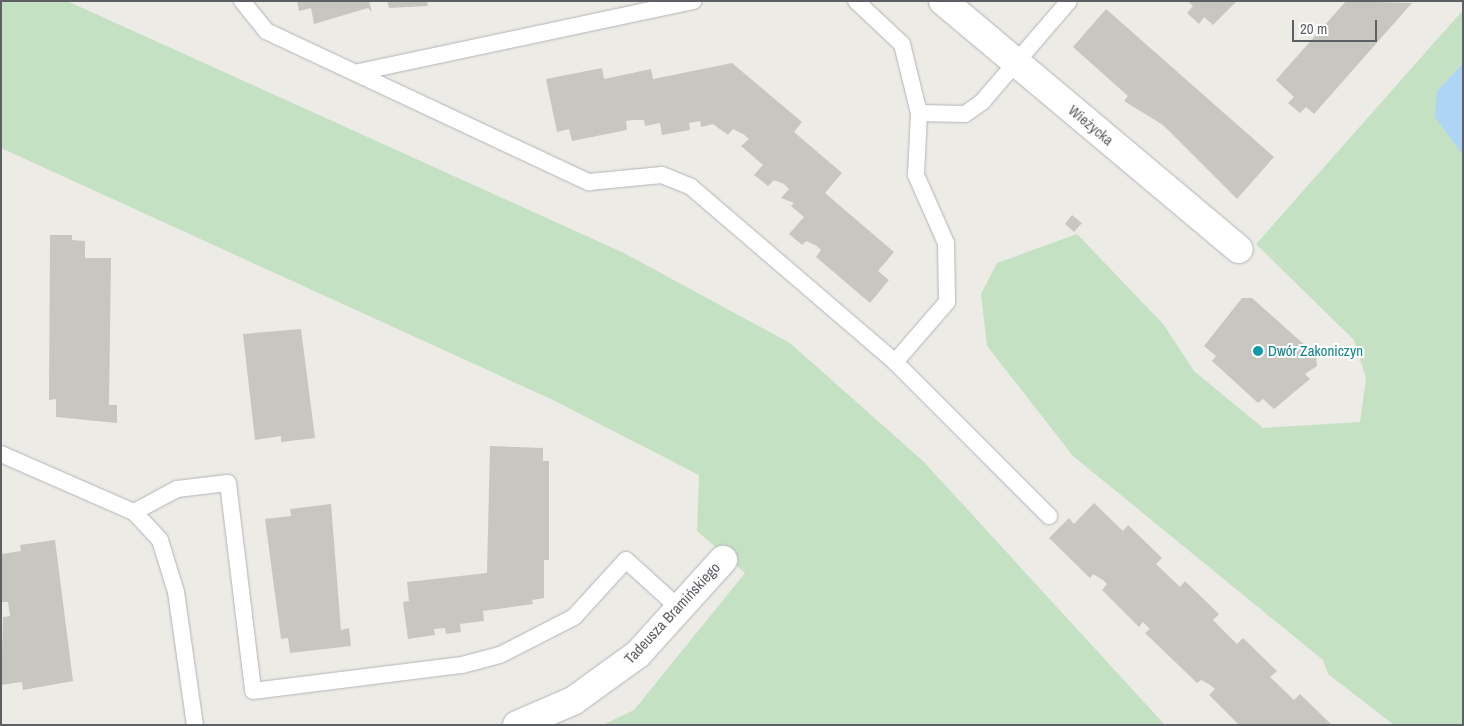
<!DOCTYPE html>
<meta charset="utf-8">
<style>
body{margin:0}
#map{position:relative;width:1464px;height:726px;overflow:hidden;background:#edebe5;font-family:"Archivo Narrow",sans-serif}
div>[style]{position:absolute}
.green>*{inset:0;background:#c4e1c4}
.water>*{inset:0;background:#aed5f4}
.building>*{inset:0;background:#c8c6c1}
.roads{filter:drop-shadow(0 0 1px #b2b4b8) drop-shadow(0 0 1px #b2b4b8)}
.service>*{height:16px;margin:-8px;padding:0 8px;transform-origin:8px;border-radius:8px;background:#fff}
.minor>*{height:28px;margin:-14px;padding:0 14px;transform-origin:14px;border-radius:14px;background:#fff}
.dots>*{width:14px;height:14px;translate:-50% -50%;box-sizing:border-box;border:2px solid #fff;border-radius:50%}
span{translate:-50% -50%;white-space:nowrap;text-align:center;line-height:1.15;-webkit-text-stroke:4px #fff;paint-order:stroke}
.street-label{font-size:15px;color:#5c5f63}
.culture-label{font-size:15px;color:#0d838f}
.left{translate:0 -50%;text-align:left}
.frame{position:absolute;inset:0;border:2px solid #5c5f63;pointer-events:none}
.scale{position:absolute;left:1292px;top:20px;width:85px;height:22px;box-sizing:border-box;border:2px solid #5c5f63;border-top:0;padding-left:6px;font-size:15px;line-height:18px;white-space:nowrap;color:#5c5f63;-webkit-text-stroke:4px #fff;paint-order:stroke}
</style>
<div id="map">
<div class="green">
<div style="clip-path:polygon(1px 1px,67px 1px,624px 253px,790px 343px,924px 462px,1165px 725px,603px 725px,634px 710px,745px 573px,697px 531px,699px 475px,553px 400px,1px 148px)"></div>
<div style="clip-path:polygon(1463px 10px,1463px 63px,1437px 91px,1463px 155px,1463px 725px,1394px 725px,1328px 674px,1323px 660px,1073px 456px,987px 346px,981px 294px,997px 263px,1077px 234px,1164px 325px,1194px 371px,1263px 428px,1360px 422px,1366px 378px,1354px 340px,1256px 244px)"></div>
</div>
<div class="water">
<div style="clip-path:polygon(1463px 63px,1463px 155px,1435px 117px,1437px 91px)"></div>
</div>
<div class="building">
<div style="clip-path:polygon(297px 1px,369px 1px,372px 12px,368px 8px,314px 24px,311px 8px,299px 11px)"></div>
<div style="clip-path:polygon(387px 1px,427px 1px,428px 6px,389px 8px)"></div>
<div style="clip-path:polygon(1187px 1px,1237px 1px,1213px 25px,1204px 17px,1199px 24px,1187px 13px,1193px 6px)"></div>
<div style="clip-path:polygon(1346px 1px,1412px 3px,1314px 114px,1306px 107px,1300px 113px,1288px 103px,1294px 97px,1276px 80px)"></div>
<div style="clip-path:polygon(1106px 9px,1274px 157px,1237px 199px,1163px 125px,1124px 101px,1128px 96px,1073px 47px)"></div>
<div style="clip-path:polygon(732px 63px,802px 122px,794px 132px,842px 173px,825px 193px,894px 252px,878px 271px,889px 280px,870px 303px,816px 257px,821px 250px,817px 246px,806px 241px,802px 245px,789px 234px,804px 217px,791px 206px,794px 203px,781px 198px,789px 189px,784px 184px,774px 180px,768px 186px,754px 175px,763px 165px,741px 146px,749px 139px,743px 134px,733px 129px,728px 135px,713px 124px,701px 127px,700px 121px,689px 123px,690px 130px,662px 135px,660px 123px,645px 126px,644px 120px,632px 120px,626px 121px,627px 130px,572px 141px,569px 129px,557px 132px,546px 79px,602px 68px,604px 79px,651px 69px,653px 79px)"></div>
<div style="clip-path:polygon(1072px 215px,1082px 223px,1074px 232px,1065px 224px)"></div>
<div style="clip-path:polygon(50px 235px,72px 235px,72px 240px,85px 241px,85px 258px,111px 258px,109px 405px,117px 405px,117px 423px,56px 417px,56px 399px,49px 400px)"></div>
<div style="clip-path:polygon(1242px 298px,1252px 298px,1316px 355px,1317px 366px,1305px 374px,1310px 379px,1274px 409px,1263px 399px,1258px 403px,1212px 361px,1216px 356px,1204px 346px)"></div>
<div style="clip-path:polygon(301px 329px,315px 438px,281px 442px,281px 436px,255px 440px,243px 334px)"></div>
<div style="clip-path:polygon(490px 446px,543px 448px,543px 461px,549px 461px,549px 560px,544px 560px,544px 598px,532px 600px,533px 604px,483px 611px,484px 621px,460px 624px,461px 632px,446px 634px,445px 628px,434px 629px,435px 635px,408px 639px,403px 602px,409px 601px,407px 582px,487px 573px)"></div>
<div style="clip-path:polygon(1094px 503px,1123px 531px,1128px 525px,1162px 558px,1156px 564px,1180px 587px,1185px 581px,1219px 614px,1213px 620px,1237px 644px,1243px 638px,1277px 671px,1270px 677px,1294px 700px,1300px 694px,1332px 725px,1239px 725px,1209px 695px,1215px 689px,1210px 685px,1201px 680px,1197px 683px,1145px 633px,1150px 629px,1143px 622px,1139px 627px,1102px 590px,1107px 584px,1103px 580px,1093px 574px,1090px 578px,1049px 538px,1069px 518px,1074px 524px)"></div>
<div style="clip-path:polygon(331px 504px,341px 630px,349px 628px,351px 646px,290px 653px,288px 638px,281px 639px,265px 519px,291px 516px,290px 509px)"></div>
<div style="clip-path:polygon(55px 540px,73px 681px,23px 690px,22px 682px,1px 685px,3px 617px,10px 616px,8px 602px,1px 602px,1px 554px,21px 551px,20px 545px)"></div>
</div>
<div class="roads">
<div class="service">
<div style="left:242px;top:1px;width:38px;rotate:51deg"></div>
<div style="left:266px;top:31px;width:357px;rotate:25.1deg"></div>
<div style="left:589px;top:182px;width:73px;rotate:-5.5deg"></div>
<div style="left:662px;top:175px;width:31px;rotate:22deg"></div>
<div style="left:691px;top:187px;width:269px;rotate:40.6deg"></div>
<div style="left:895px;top:362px;width:218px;rotate:45deg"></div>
<div style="left:856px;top:1px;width:63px;rotate:43.1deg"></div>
<div style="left:902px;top:44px;width:71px;rotate:76.2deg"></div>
<div style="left:919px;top:113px;width:62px;rotate:92.8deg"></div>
<div style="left:916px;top:175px;width:74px;rotate:66.2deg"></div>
<div style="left:946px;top:243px;width:59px;rotate:89deg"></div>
<div style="left:947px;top:302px;width:79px;rotate:130.9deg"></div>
<div style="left:359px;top:72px;width:342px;rotate:-12deg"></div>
<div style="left:919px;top:113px;width:46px;rotate:1.2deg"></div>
<div style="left:965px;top:114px;width:21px;rotate:-35deg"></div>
<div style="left:982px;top:102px;width:133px;rotate:-49.3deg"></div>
<div style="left:1px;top:454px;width:145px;rotate:23.6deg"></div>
<div style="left:134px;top:512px;width:38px;rotate:47deg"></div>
<div style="left:160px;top:540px;width:54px;rotate:72.9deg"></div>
<div style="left:176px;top:592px;width:134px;rotate:81.9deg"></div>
<div style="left:134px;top:512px;width:49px;rotate:-28.1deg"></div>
<div style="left:177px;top:489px;width:51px;rotate:-6.7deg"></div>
<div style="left:228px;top:483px;width:209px;rotate:83.1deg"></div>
<div style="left:253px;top:691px;width:211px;rotate:-7.1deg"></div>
<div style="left:462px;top:665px;width:39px;rotate:-15deg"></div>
<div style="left:500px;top:655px;width:83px;rotate:-27.2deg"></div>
<div style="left:574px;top:617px;width:77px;rotate:-47.6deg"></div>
<div style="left:626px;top:560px;width:73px;rotate:42.2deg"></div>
</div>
<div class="minor">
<div style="left:943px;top:1px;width:386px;rotate:40deg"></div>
<div style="left:517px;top:725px;width:61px;rotate:-23.2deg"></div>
<div style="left:573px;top:701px;width:80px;rotate:-35.9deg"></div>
<div style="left:638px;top:654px;width:127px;rotate:-47.9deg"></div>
</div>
</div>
<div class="dots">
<div style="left:1258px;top:351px;background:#0f9aa8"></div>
</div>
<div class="street-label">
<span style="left:1091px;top:125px;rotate:40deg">Wieżycka</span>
<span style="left:672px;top:613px;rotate:-47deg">Tadeusza Bramińskiego</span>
</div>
<div class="culture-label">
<span class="left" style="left:1268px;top:351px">Dwór Zakoniczyn</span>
</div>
<div class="frame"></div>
<div class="scale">20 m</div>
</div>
